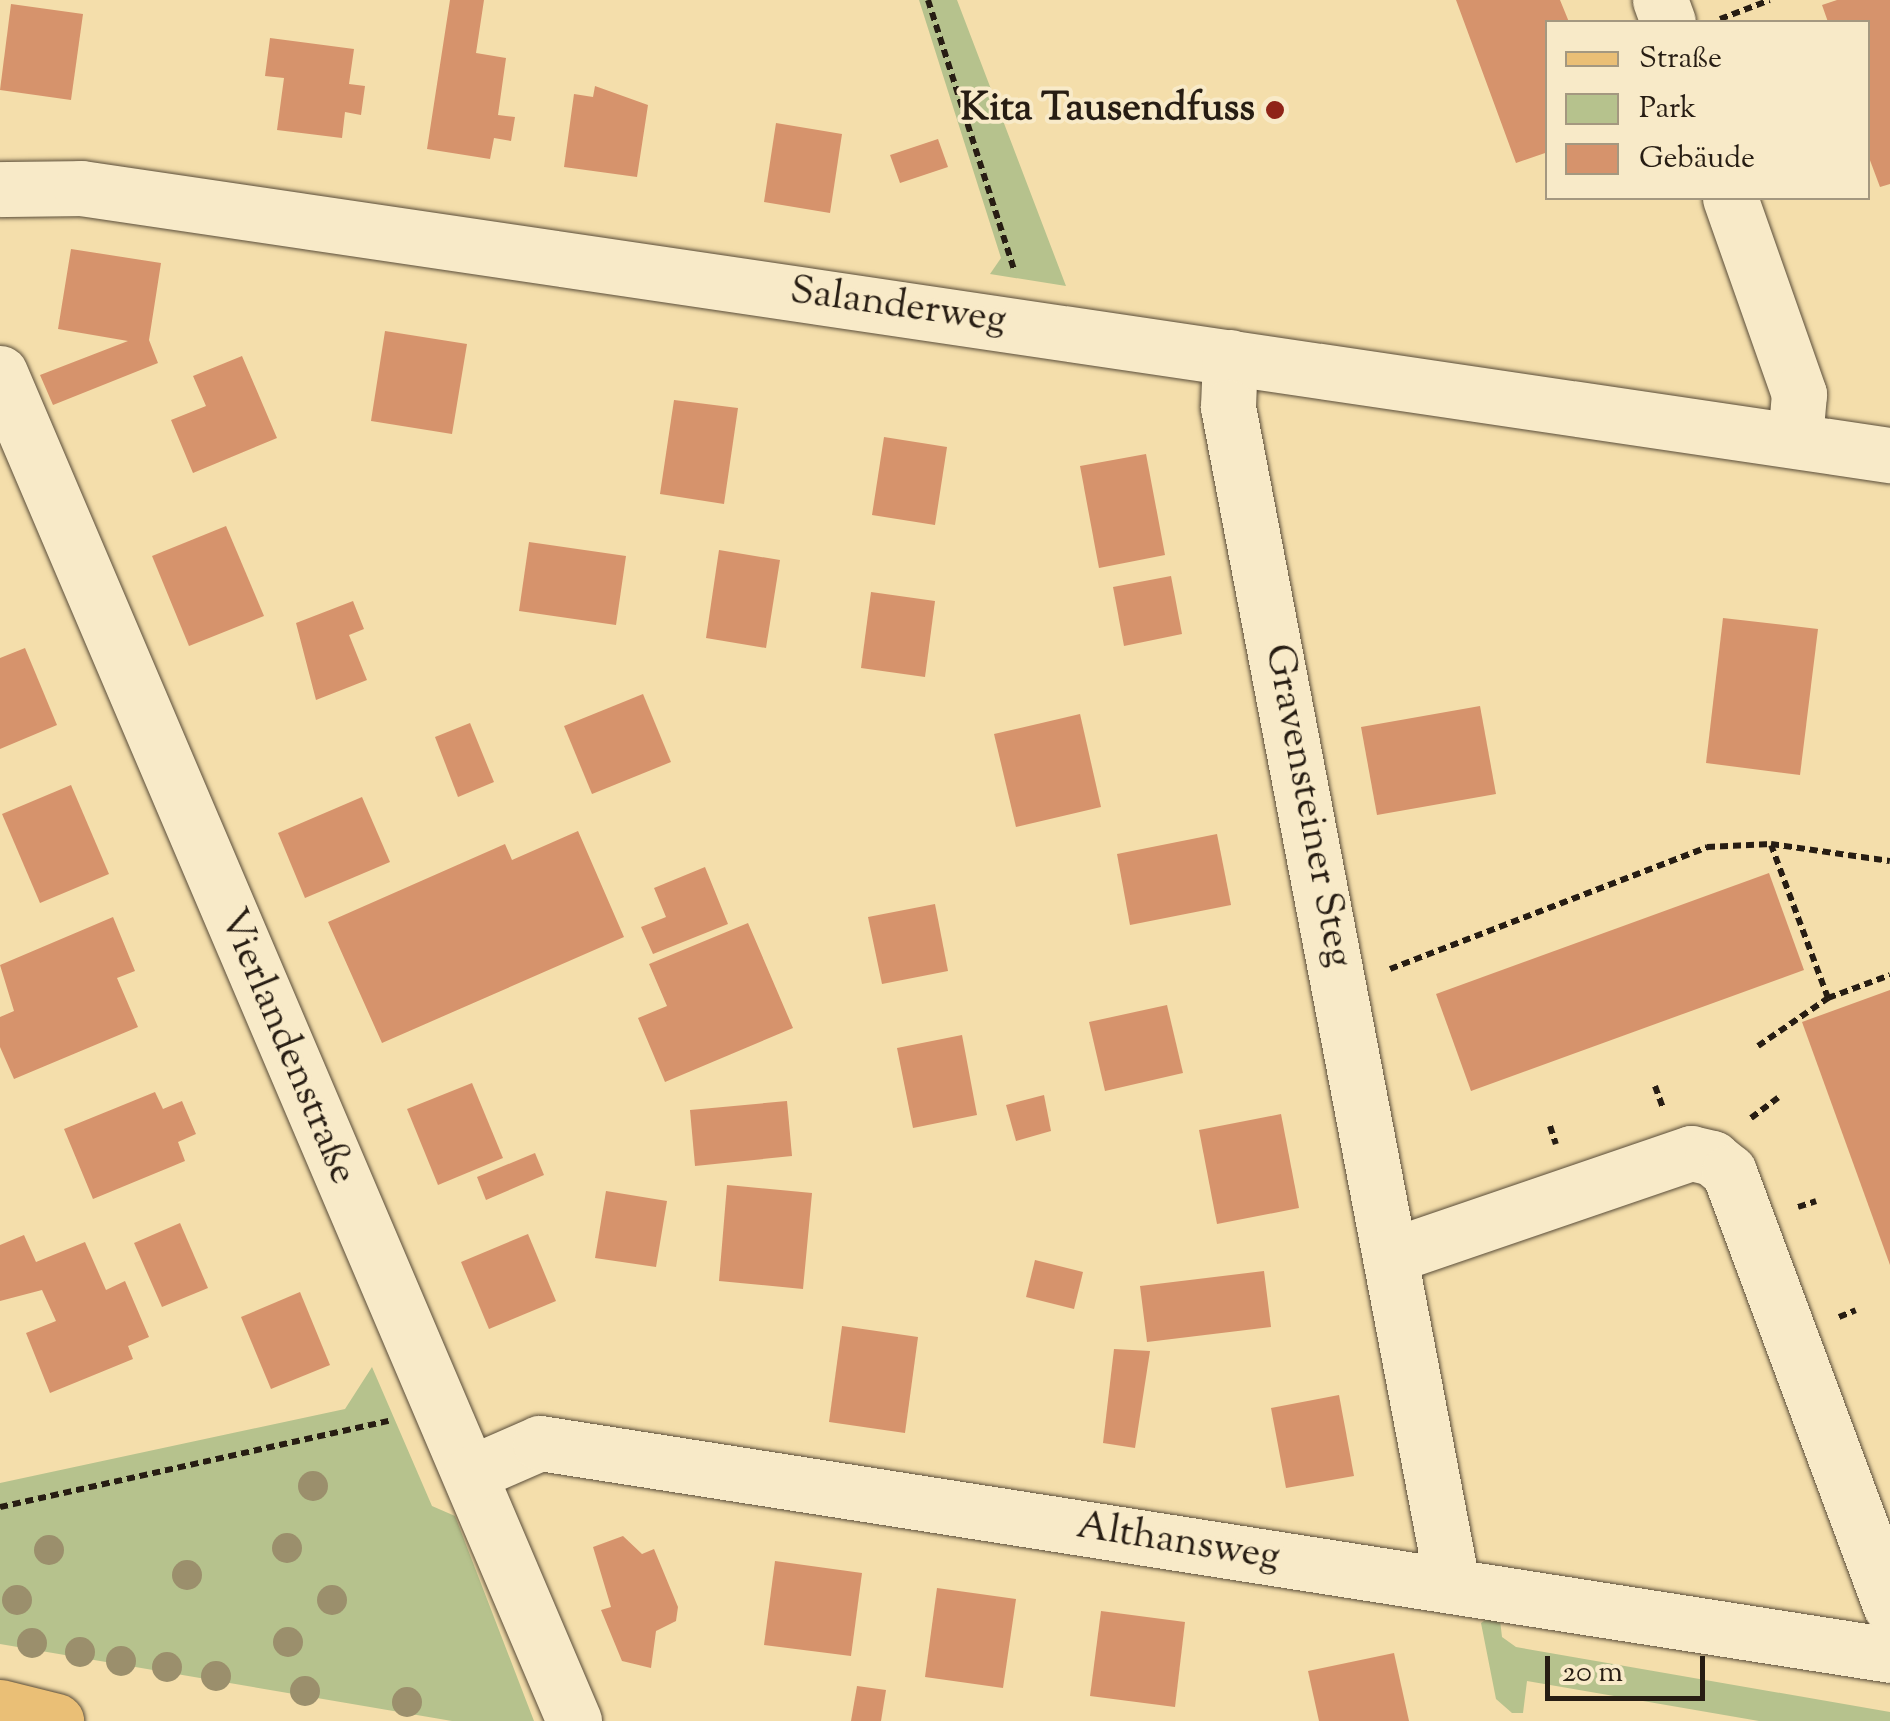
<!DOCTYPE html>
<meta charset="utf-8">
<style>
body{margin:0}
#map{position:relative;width:1890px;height:1721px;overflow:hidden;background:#f4deab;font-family:"Sorts Mill Goudy",serif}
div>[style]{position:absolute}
.green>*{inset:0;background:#b6c28d}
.building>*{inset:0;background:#d6936c}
.path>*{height:6px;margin-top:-3px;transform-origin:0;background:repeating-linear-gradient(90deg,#271d13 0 8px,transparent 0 13px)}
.roads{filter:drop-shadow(0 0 2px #5a4d39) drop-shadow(0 0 2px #5a4d39)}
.minor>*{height:55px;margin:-27.5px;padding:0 27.5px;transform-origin:27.5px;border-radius:27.5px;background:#f8eac8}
.major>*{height:55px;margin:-27.5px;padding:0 27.5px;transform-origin:27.5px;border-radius:27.5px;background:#eabf76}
.trees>*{width:30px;height:30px;margin:-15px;border-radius:50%;background:#9b8f6c}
.dots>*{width:28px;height:28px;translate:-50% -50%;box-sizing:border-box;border:5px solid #f8eac8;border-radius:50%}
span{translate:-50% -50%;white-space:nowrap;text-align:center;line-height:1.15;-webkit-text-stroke:8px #f8eac8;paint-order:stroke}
.poi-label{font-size:40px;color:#271d13;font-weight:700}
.right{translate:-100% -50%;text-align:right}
.street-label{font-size:40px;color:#271d13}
.legend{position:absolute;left:1545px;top:20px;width:325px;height:180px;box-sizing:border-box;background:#f8eac8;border:2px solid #a49880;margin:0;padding:12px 18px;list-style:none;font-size:30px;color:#271d13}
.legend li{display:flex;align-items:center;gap:20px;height:50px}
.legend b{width:50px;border:2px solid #a49880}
.scale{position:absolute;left:1545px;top:1656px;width:160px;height:45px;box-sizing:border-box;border:5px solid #271d13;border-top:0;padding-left:12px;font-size:30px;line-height:35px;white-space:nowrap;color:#271d13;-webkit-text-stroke:8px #f8eac8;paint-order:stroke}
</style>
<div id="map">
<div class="green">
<div style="clip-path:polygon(919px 0,957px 0,1066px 286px,990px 274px,1001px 258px)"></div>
<div style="clip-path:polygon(372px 1367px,432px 1506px,455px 1516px,534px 1721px,452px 1721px,0 1644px,0 1483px,345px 1409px)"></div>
<div style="clip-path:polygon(1499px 1611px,1502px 1637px,1516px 1647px,1890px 1712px,1890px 1721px,1759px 1721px,1527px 1681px,1523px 1713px,1512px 1713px,1496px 1699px,1481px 1623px)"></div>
</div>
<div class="building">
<div style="clip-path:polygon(450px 0,484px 0,476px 53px,506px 58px,498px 115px,515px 117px,511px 141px,494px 138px,490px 159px,427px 149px)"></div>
<div style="clip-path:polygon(1456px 0,1560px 0,1569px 22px,1548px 22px,1548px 152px,1516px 163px)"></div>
<div style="clip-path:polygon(1837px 0,1890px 0,1890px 184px,1880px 187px,1868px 155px,1868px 22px,1828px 22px,1822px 5px)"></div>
<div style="clip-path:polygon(11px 4px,83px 14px,71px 100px,0 90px)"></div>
<div style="clip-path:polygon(270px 38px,354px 49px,349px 84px,365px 86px,361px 115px,345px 112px,342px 138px,277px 130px,284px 78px,265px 76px)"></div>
<div style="clip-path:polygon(595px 86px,648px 105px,637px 177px,564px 167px,574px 94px,593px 97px)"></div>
<div style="clip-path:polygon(776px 123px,842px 134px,830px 213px,764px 202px)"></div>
<div style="clip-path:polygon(938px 139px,948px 167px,900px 183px,890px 155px)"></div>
<div style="clip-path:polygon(71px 249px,161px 263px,149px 340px,158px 363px,53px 405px,40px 375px,128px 341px,58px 329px)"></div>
<div style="clip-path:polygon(385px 331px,467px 344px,452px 434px,371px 421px)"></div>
<div style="clip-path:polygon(242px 356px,277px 438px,193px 473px,171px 420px,206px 406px,193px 376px)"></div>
<div style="clip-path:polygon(674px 400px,738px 408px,724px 504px,660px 494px)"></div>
<div style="clip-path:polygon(884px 437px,947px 447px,935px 525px,872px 515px)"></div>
<div style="clip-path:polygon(1146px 454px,1165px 555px,1099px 568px,1080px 466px)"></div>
<div style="clip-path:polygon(226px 526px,264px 616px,189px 646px,152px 556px)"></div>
<div style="clip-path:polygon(529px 542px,626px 556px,616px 625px,519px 611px)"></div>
<div style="clip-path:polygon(719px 550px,780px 560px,766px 648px,706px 638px)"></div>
<div style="clip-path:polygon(1171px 576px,1182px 634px,1124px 646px,1113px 587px)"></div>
<div style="clip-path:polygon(871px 592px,935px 601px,925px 677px,861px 668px)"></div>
<div style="clip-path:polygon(353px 601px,364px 629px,349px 635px,367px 680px,316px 700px,296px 623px)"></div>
<div style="clip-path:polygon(1723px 618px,1818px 629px,1800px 775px,1706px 763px)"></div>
<div style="clip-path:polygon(25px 648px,57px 725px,0 749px,0 658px)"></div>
<div style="clip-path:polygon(643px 694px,671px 762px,592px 794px,564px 726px)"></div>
<div style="clip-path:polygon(1480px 706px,1496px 794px,1377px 815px,1361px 727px)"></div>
<div style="clip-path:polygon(1080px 714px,1101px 807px,1016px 827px,994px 734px)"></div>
<div style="clip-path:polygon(470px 723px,494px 782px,458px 797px,435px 737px)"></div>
<div style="clip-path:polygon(71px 785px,109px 874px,40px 903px,2px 814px)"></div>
<div style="clip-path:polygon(362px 797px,390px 862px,305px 898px,278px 833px)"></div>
<div style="clip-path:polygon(578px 831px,624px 937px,382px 1043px,328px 922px,505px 844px,512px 860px)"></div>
<div style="clip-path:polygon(1217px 834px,1231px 905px,1130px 925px,1117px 854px)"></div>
<div style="clip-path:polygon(705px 867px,728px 924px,653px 954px,641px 927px,666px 917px,654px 888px)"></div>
<div style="clip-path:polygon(1769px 873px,1804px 970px,1471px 1091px,1436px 994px)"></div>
<div style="clip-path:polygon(935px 904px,948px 971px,882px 984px,868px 917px)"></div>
<div style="clip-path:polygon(113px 917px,135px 971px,117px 978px,138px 1027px,14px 1079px,0 1047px,0 1017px,14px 1011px,0 965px)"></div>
<div style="clip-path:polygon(748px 923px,793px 1028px,665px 1082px,638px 1018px,667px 1006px,649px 964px)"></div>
<div style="clip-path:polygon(1890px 990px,1890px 1265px,1802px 1022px)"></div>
<div style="clip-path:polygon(1167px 1005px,1183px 1073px,1105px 1091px,1089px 1022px)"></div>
<div style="clip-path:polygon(962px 1035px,977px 1115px,913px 1128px,897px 1048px)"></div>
<div style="clip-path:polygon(472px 1083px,503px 1158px,438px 1185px,407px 1109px)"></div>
<div style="clip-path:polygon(155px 1092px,163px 1109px,182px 1101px,196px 1134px,178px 1142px,185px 1161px,93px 1199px,64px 1129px)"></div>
<div style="clip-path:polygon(1044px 1095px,1051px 1131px,1016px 1141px,1006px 1105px)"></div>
<div style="clip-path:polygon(787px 1101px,792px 1156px,695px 1166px,690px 1110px)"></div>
<div style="clip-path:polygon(1281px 1114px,1299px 1208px,1217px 1224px,1199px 1130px)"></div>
<div style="clip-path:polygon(535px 1153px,544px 1175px,486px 1200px,477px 1177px)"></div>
<div style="clip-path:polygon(727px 1185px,812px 1193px,803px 1289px,719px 1281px)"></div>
<div style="clip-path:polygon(606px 1191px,667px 1201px,656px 1267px,595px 1258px)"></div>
<div style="clip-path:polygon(180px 1223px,208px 1288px,162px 1307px,134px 1243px)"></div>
<div style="clip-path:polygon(528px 1234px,556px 1301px,489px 1329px,461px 1262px)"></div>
<div style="clip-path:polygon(24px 1235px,36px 1262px,85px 1242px,106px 1290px,125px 1281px,149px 1337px,128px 1346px,133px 1359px,50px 1393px,26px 1333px,56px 1321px,42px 1290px,0 1301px,0 1245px)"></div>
<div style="clip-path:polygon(1035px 1260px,1083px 1272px,1074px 1309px,1026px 1297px)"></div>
<div style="clip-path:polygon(1264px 1271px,1271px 1327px,1147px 1342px,1140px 1286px)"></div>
<div style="clip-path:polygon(300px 1292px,330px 1365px,271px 1389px,241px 1317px)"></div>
<div style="clip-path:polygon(842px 1326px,918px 1337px,905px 1433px,829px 1422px)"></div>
<div style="clip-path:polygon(1114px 1349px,1150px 1351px,1135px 1448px,1103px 1443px)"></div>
<div style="clip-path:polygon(1339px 1395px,1354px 1476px,1286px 1488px,1271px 1408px)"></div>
<div style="clip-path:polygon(623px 1536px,642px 1554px,654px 1549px,678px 1607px,676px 1621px,656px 1631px,651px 1668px,622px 1661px,601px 1610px,611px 1607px,593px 1547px)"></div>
<div style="clip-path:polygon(775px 1561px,862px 1573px,851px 1656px,764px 1645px)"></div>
<div style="clip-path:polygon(937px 1588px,1016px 1599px,1003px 1688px,925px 1677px)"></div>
<div style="clip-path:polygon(1101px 1611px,1185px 1622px,1175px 1707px,1090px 1696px)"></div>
<div style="clip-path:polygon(1394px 1653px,1409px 1721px,1319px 1721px,1308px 1671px)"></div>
<div style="clip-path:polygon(857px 1686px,886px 1690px,881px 1721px,851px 1721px)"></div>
</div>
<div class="path">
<div style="left:928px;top:0;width:283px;rotate:72.3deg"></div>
<div style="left:1720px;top:19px;width:53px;rotate:-20.8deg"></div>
<div style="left:1390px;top:969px;width:340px;rotate:-21deg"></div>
<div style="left:1707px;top:847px;width:64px;rotate:-2.7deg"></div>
<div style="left:1771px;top:844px;width:120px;rotate:8.1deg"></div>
<div style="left:1828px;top:998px;width:66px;rotate:-20.4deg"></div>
<div style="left:1758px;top:1046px;width:85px;rotate:-34.4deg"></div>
<div style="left:1828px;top:998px;width:163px;rotate:-110.4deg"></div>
<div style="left:1655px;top:1086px;width:23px;rotate:70deg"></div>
<div style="left:1751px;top:1118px;width:34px;rotate:-37deg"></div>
<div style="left:1550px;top:1126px;width:19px;rotate:72deg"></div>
<div style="left:1798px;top:1207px;width:19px;rotate:-18deg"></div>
<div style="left:1839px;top:1317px;width:18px;rotate:-22deg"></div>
<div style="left:0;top:1507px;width:398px;rotate:-12.5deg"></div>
</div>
<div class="roads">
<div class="minor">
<div style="left:1660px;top:0;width:23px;rotate:70deg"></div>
<div style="left:0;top:189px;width:81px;rotate:-0.7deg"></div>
<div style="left:81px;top:188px;width:1829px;rotate:8.4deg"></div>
<div style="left:1730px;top:198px;width:208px;rotate:70.6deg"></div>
<div style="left:1799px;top:394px;width:45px;rotate:95.1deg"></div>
<div style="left:1230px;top:357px;width:50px;rotate:92.3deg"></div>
<div style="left:1228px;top:407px;width:1198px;rotate:79.22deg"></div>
<div style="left:0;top:373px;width:1465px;rotate:66.93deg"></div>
<div style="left:1393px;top:1255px;width:315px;rotate:-18.9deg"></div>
<div style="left:1691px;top:1153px;width:22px;rotate:13deg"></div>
<div style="left:1712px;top:1158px;width:22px;rotate:39deg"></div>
<div style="left:1729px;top:1172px;width:463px;rotate:69.6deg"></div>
<div style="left:471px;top:1473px;width:75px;rotate:-23.5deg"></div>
<div style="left:540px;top:1443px;width:1367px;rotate:8.92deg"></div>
</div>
<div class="major">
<div style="left:0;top:1707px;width:58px;rotate:14deg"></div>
</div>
</div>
<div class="trees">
<div style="left:313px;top:1486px"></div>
<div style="left:287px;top:1548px"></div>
<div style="left:49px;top:1550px"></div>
<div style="left:187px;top:1575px"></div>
<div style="left:17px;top:1600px"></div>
<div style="left:332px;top:1600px"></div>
<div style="left:288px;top:1642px"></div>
<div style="left:32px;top:1643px"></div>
<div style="left:80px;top:1652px"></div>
<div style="left:121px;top:1661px"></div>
<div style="left:167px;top:1667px"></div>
<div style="left:216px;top:1676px"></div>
<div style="left:305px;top:1691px"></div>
<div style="left:407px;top:1702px"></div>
</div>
<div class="dots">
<div style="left:1275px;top:110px;background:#8f2418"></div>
</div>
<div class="poi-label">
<span class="right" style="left:1255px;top:110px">Kita Tausendfuss</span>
</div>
<div class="street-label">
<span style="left:898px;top:307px;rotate:8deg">Salanderweg</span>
<span style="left:1307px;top:806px;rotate:79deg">Gravensteiner Steg</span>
<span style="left:286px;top:1047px;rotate:67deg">Vierlandenstraße</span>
<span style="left:1178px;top:1543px;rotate:9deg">Althansweg</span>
</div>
<ul class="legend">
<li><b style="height:12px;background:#eabf76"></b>Straße</li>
<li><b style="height:28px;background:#b6c28d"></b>Park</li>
<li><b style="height:28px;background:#d6936c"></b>Gebäude</li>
</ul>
<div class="scale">20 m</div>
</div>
